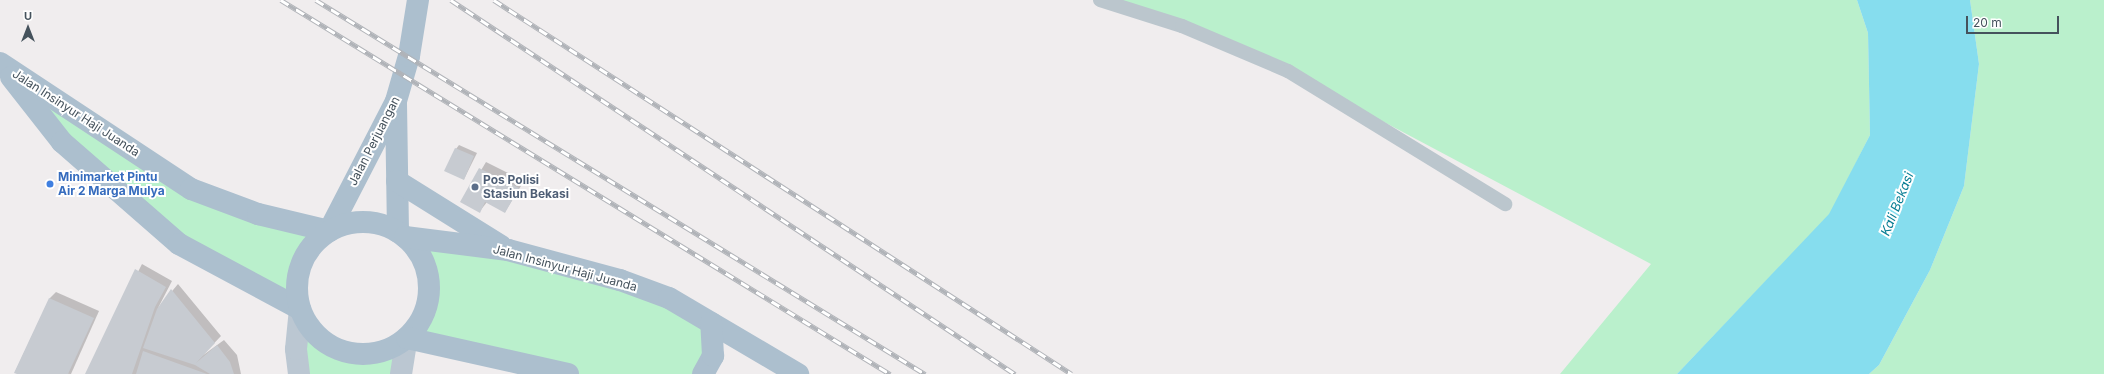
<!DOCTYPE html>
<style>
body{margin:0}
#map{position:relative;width:2104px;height:374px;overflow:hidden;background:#f0edee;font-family:Inter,sans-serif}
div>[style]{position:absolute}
.green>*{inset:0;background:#baf0cc}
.water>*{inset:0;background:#86ddee}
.shadow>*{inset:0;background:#0003}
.building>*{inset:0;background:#c7cbd1}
.lane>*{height:14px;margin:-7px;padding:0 7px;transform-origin:7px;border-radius:7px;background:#bbc6cd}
.secondary>*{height:22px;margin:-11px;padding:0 11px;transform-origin:11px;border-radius:11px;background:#bbc7d2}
.primary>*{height:22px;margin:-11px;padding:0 11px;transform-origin:11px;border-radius:11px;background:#acbfce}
.primary>.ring{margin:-11px;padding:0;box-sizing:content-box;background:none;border:22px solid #acbfce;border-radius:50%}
.rail>*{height:4.5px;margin-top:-2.25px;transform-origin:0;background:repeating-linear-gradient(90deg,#fff 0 9px,#b0b3b8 0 18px);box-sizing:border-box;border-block:1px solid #b0b3b8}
.dots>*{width:11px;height:11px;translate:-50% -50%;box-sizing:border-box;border:2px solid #fff;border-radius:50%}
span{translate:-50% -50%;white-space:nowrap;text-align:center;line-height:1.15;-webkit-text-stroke:4px #fff;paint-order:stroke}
.street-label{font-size:12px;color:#45525c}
.shop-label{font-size:12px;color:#366cbe;font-weight:700}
.left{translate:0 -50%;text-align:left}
.service-label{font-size:12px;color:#4e5e75;font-weight:700}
.water-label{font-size:13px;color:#097e94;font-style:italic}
.north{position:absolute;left:8px;top:8px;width:40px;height:40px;-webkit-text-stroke:3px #fff;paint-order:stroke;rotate:0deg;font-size:11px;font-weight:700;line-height:16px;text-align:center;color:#45525c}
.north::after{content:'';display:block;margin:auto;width:14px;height:18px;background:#45525c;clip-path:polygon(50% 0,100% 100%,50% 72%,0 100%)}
.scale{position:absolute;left:1966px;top:16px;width:93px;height:18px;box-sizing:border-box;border:2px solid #45525c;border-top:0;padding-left:5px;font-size:12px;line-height:14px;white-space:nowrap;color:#45525c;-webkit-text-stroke:3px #fff;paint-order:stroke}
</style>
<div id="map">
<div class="green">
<div style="clip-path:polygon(1100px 0,1857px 0,1868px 33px,1870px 135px,1830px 214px,1677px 374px,1560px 374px,1651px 264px,1288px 71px)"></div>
<div style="clip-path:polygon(1970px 0,2104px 0,2104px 374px,1869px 374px,1879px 365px,1930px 270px,1964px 186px,1979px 64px)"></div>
<div style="clip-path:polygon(1px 64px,191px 189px,318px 239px,299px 268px,296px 289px,300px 309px,316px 336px,349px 353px,384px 352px,416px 329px,427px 309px,430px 279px,416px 247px,508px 250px,711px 323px,703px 374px,568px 374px,407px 339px,401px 374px,299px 374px,299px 309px,179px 244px,62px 142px)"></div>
</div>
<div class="water">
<div style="clip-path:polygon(1857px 0,1970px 0,1979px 64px,1964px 186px,1930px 270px,1879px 365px,1869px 374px,1677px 374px,1829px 214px,1870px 135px,1868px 33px)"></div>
</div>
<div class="shadow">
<div style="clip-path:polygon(459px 145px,477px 153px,464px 179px,456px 149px)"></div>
<div style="clip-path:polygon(486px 162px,524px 181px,505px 212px,487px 202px,480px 211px,462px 202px)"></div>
<div style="clip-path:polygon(142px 264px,172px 281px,158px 308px,178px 284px,221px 336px,202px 356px,224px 340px,237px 355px,241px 374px,86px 374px)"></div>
<div style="clip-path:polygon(56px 292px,99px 311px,71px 374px,15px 372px,50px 298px)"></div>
</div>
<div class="building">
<div style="clip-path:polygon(455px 148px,474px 156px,464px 180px,444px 171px)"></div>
<div style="clip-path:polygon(479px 168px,519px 188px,505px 213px,485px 202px,480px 213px,460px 202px)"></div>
<div style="clip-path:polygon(135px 269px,166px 287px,155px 307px,132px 374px,85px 374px)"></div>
<div style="clip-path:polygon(171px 289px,215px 343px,196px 363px,217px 345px,230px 362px,234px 374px,210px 374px,195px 365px,143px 348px,157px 309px)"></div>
<div style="clip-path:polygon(49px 298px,94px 318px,68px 374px,17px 374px,14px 373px)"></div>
<div style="clip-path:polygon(143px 351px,207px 374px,136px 374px)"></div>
</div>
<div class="lane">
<div style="left:1100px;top:0;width:86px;rotate:17.6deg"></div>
<div style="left:1182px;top:26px;width:115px;rotate:23deg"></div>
<div style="left:1288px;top:71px;width:255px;rotate:31.5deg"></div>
</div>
<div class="secondary">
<div style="left:299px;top:374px;width:25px;rotate:-97deg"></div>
<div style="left:296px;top:349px;width:40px;rotate:-84.3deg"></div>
<div style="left:401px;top:374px;width:36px;rotate:-81deg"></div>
</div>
<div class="primary">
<div style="left:0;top:63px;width:229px;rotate:33.4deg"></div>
<div style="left:191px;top:189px;width:72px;rotate:20.5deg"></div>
<div style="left:258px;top:214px;width:73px;rotate:13.5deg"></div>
<div style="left:329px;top:231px;width:146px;rotate:-62.7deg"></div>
<div style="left:396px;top:101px;width:47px;rotate:-73.9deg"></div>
<div style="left:409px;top:56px;width:57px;rotate:-80.9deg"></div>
<div style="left:11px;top:77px;width:83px;rotate:51.9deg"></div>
<div style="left:62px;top:142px;width:155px;rotate:41.1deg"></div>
<div style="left:179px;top:244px;width:137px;rotate:28.2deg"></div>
<div style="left:396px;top:104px;width:128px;rotate:89.1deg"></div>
<div style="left:397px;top:181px;width:123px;rotate:32deg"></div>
<div class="ring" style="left:297px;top:222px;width:110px;height:110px"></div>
<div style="left:405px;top:237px;width:104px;rotate:7.2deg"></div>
<div style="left:508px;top:250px;width:116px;rotate:15deg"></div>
<div style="left:620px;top:280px;width:52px;rotate:20.2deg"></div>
<div style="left:669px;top:298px;width:150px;rotate:30.5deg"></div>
<div style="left:407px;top:338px;width:165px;rotate:12.6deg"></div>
<div style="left:703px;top:374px;width:21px;rotate:-61deg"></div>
<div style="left:713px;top:356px;width:33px;rotate:-93deg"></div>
</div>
<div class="rail">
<div style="left:281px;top:0;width:715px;rotate:31.55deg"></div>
<div style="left:316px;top:0;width:715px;rotate:31.55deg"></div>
<div style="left:451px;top:0;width:677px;rotate:33.55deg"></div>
<div style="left:494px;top:0;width:688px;rotate:32.91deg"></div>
</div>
<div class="dots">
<div style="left:50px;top:184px;background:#3f7fe0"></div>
<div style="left:475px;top:187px;background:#5c6f8a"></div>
</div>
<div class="street-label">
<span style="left:76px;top:113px;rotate:33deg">Jalan Insinyur Haji Juanda</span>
<span style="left:374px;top:141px;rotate:-63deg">Jalan Perjuangan</span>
<span style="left:565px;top:268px;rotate:15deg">Jalan Insinyur Haji Juanda</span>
</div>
<div class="shop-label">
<span class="left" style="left:58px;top:184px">Minimarket Pintu<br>Air 2 Marga Mulya</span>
</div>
<div class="service-label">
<span class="left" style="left:483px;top:187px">Pos Polisi<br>Stasiun Bekasi</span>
</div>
<div class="water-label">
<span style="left:1897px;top:204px;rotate:-68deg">Kali Bekasi</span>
</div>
<div class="north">U</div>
<div class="scale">20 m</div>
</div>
